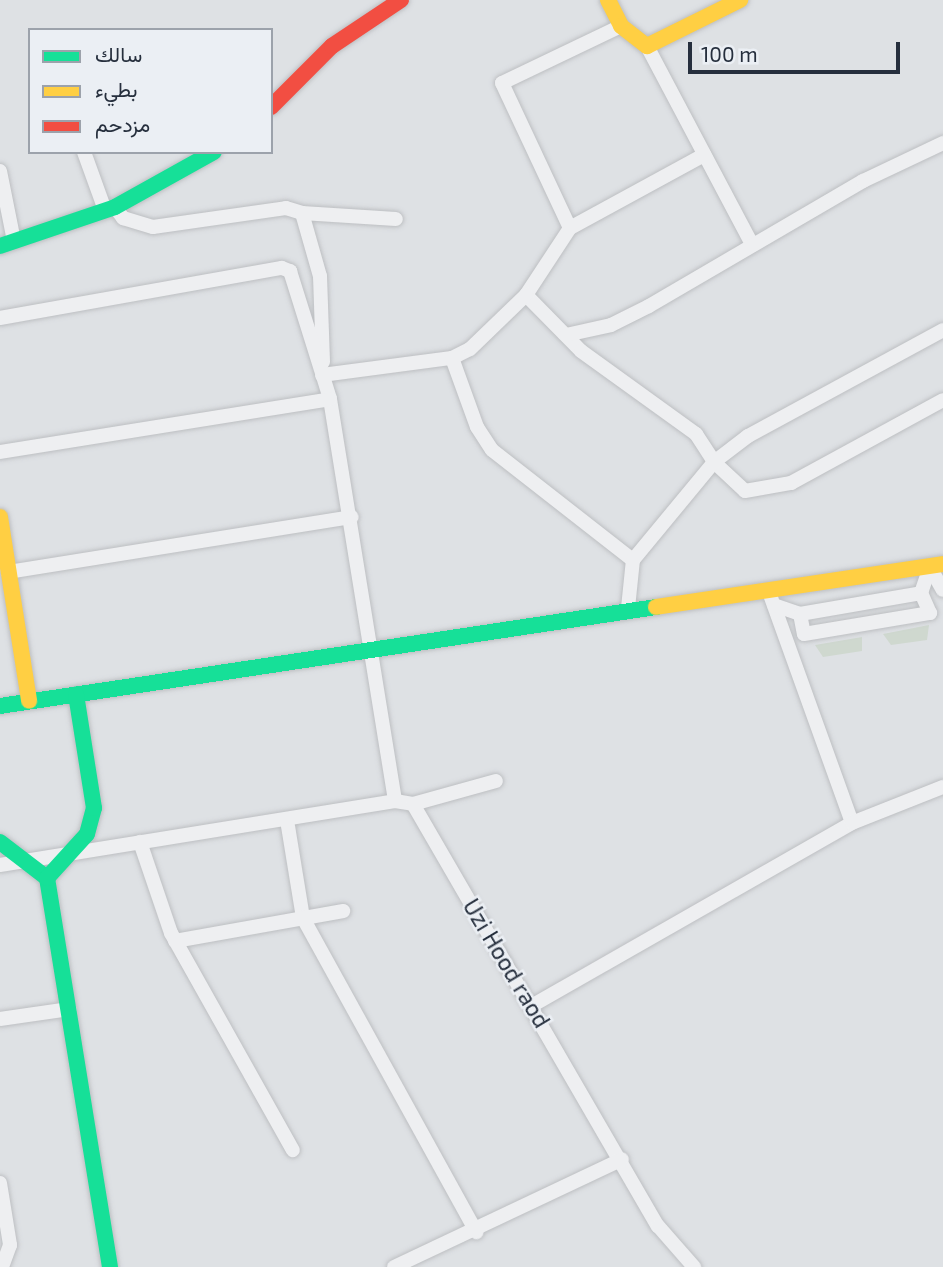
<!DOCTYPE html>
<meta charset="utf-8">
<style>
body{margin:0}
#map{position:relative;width:943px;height:1267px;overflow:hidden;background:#dee1e4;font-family:"Exo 2",Vazirmatn,sans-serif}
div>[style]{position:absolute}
.green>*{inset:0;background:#cfd8cf}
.roads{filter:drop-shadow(0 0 2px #bdbfc2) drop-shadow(0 0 2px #bdbfc2)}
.street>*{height:14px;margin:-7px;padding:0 7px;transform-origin:7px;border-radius:7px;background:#eeeff1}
.fast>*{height:16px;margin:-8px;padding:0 8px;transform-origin:8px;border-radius:8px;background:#16e098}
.slow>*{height:16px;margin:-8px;padding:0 8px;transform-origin:8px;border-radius:8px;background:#ffcf43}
.jam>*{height:16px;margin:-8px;padding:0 8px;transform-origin:8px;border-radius:8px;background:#f24e42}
span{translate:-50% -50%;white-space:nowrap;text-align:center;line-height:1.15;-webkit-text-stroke:5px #ebeff4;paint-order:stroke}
.street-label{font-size:23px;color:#262f3d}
.legend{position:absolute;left:28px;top:28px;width:245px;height:126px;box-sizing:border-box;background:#ebeff4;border:2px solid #9ca2ab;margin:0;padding:9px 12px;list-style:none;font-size:21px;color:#262f3d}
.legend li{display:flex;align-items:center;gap:14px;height:35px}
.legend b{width:35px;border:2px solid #9ca2ab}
.scale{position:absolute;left:688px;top:42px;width:212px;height:32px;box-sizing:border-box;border:4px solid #262f3d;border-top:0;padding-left:9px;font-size:21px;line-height:24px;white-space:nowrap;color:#262f3d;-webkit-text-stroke:5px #ebeff4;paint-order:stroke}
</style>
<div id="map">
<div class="green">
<div style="clip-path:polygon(929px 625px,927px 640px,891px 645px,883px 634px)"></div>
<div style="clip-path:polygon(862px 637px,862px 651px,823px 657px,815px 645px)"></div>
</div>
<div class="roads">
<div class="street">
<div style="left:621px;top:26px;width:132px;rotate:154.4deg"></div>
<div style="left:502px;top:83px;width:160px;rotate:64.9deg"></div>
<div style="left:570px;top:228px;width:80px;rotate:123.3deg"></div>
<div style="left:526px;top:295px;width:78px;rotate:45.5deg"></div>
<div style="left:581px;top:351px;width:142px;rotate:35.8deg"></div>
<div style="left:696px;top:434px;width:33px;rotate:57deg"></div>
<div style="left:714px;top:462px;width:42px;rotate:43.1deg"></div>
<div style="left:745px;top:491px;width:47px;rotate:-9.9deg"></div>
<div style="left:791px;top:483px;width:173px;rotate:-28.6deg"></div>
<div style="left:647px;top:46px;width:224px;rotate:62.1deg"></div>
<div style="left:84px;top:152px;width:62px;rotate:70.1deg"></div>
<div style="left:0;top:171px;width:71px;rotate:78.7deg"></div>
<div style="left:115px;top:207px;width:14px;rotate:54deg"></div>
<div style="left:123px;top:218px;width:31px;rotate:17deg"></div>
<div style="left:153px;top:227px;width:134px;rotate:-8.1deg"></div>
<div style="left:286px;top:208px;width:17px;rotate:17deg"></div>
<div style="left:302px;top:213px;width:66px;rotate:74.1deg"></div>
<div style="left:320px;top:276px;width:86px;rotate:88deg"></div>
<div style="left:302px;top:213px;width:94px;rotate:3.7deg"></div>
<div style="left:570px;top:228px;width:153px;rotate:-28.6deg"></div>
<div style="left:0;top:318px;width:286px;rotate:-10.1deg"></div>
<div style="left:282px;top:268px;width:9px;rotate:21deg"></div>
<div style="left:290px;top:271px;width:134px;rotate:72.6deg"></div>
<div style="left:330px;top:399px;width:407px;rotate:80.8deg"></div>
<div style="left:395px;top:801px;width:18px;rotate:9deg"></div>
<div style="left:413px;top:804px;width:488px;rotate:59.9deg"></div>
<div style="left:658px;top:1226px;width:55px;rotate:48.7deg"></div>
<div style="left:566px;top:335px;width:46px;rotate:-12.5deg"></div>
<div style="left:611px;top:325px;width:42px;rotate:-26.6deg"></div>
<div style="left:649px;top:306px;width:248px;rotate:-30.3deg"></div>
<div style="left:863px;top:181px;width:89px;rotate:-25.4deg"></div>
<div style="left:452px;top:358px;width:73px;rotate:70.1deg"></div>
<div style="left:477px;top:427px;width:27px;rotate:57deg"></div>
<div style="left:492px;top:450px;width:179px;rotate:38deg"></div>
<div style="left:322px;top:375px;width:131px;rotate:-7.5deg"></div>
<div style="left:452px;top:358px;width:20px;rotate:-27deg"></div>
<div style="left:470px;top:349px;width:78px;rotate:-44deg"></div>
<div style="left:0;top:452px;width:334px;rotate:-9.1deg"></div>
<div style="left:930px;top:567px;width:26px;rotate:61deg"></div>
<div style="left:8px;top:572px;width:348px;rotate:-9.1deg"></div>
<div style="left:769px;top:592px;width:245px;rotate:70.2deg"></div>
<div style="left:774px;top:605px;width:28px;rotate:19deg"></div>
<div style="left:800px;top:614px;width:123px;rotate:-9.8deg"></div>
<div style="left:921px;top:593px;width:28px;rotate:-71deg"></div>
<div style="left:628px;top:608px;width:48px;rotate:-84.1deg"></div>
<div style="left:633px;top:560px;width:127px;rotate:-50.4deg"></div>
<div style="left:714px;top:462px;width:43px;rotate:-37.4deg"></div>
<div style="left:748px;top:436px;width:222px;rotate:-28.5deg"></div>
<div style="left:800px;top:614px;width:20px;rotate:79deg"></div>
<div style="left:804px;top:634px;width:128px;rotate:-9.5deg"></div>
<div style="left:930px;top:613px;width:22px;rotate:-114deg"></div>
<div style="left:413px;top:804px;width:86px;rotate:-15.5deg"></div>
<div style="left:287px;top:820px;width:99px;rotate:80.7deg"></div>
<div style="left:303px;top:918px;width:359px;rotate:61.1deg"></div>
<div style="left:140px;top:842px;width:96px;rotate:71.2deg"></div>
<div style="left:171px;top:933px;width:249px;rotate:60.7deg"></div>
<div style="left:0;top:865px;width:400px;rotate:-9.2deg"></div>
<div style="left:175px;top:941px;width:171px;rotate:-10.1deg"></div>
<div style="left:533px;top:1005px;width:367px;rotate:-29.7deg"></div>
<div style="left:852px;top:823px;width:98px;rotate:-21.6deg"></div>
<div style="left:0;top:1019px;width:70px;rotate:-8.2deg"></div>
<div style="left:0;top:1183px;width:63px;rotate:80.8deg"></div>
<div style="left:10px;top:1245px;width:23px;rotate:110deg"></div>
<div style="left:394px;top:1267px;width:252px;rotate:-25.3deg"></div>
</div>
<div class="fast">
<div style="left:0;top:246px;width:121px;rotate:-18.7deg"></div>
<div style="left:115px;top:207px;width:113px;rotate:-29.1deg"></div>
<div style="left:0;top:706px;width:663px;rotate:-8.58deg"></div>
<div style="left:0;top:842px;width:59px;rotate:37.5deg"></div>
<div style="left:47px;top:878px;width:394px;rotate:80.8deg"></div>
<div style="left:47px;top:878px;width:59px;rotate:-47.7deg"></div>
<div style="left:87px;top:834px;width:27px;rotate:-75deg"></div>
<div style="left:94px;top:808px;width:115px;rotate:-99deg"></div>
</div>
<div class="slow">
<div style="left:608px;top:0;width:29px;rotate:63deg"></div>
<div style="left:621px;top:26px;width:33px;rotate:38deg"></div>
<div style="left:647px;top:46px;width:104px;rotate:-26.3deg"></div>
<div style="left:0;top:517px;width:186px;rotate:81deg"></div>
<div style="left:656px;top:607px;width:290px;rotate:-8.5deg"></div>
</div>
<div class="jam">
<div style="left:271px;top:107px;width:86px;rotate:-45deg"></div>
<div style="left:332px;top:46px;width:83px;rotate:-33.7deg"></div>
</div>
</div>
<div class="street-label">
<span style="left:507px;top:963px;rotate:59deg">Uzi Hood raod</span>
</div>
<ul class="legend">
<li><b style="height:9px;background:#16e098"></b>سالك</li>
<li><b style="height:9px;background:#ffcf43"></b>بطيء</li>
<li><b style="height:9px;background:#f24e42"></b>مزدحم</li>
</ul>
<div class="scale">100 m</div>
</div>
